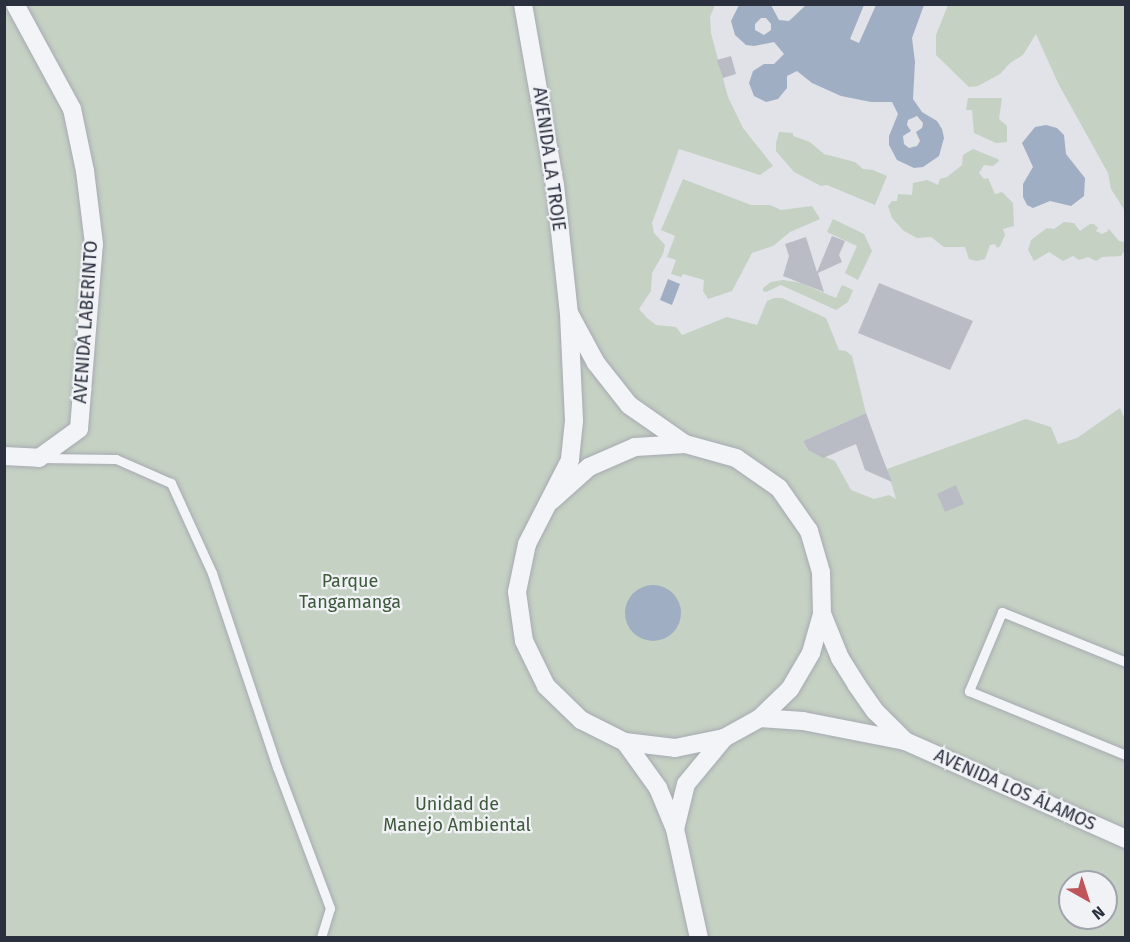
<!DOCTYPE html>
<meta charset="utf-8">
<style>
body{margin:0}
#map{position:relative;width:1130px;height:942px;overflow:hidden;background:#e1e3e8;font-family:"Fira Sans",sans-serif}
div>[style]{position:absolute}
.green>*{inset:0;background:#c5d1c3}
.water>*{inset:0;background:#a0aec4}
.round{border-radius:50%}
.building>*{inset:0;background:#b9bcc4}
.roads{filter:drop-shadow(0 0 2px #a7aab2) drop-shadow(0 0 2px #a7aab2)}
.service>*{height:9px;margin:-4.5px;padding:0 4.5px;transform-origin:4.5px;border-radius:4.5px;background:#f3f4f7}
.minor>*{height:18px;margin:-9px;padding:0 9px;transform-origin:9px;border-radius:9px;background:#f3f4f7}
span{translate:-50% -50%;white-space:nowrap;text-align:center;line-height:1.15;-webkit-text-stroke:4.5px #f0f2f6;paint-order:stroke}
.street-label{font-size:18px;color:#2b303e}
.park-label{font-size:18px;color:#3d583a}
.frame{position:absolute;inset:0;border:6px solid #2b303e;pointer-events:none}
.north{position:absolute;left:1058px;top:870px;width:60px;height:60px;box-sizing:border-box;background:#f0f2f6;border:2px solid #a1a4ac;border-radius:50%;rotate:141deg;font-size:16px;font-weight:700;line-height:24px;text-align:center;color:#2b303e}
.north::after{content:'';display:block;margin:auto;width:21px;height:27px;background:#bf5459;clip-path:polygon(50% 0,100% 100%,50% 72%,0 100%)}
</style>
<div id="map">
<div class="green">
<div style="clip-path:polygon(evenodd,5px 5px,715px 5px,710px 17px,711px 33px,728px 97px,743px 128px,773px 166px,760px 175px,679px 149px,652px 223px,654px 233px,665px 245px,663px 254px,652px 273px,651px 291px,639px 309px,646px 317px,656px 325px,676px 327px,682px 335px,727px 317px,757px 325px,767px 301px,774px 298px,782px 298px,826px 318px,839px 350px,846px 351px,852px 356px,866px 413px,803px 441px,808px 450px,835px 461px,851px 490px,874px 499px,889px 495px,896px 499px,887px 469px,1026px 419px,1051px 427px,1058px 444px,1077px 438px,1120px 408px,1126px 422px,1125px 937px,5px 938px,5px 5px,1070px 882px,1106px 882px,1106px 918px,1070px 918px,1070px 882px)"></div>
<div style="clip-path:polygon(948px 5px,1125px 5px,1125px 211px,1111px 189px,1108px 173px,1058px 83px,1036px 34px,1023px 55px,1010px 63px,1000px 74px,978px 86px,969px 87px,936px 55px,936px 35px)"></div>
<div style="clip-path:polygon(968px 98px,1002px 98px,999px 119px,1007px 126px,1007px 142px,996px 143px,974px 133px,972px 110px,966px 110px)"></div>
<div style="clip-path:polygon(779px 132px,793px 133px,793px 136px,810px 142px,824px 154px,855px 162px,863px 169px,873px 170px,887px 176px,875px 205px,827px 185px,821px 186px,794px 172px,776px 151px,776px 143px)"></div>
<div style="clip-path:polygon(973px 149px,998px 159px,999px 161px,993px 166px,984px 165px,979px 173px,984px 179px,988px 178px,995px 194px,1002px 192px,1013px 203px,1014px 226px,1003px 229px,1005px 235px,1000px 246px,997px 248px,995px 244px,990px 245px,985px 259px,977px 261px,969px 259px,965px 247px,944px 247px,931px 237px,917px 238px,904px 231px,892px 218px,888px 206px,892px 201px,897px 201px,898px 194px,912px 195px,913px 183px,927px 180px,938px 185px,940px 179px,947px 177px,962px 165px,963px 155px)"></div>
<div style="clip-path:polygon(683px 179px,751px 205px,770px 205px,781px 210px,812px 206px,820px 219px,790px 232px,773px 246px,752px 253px,732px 291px,708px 299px,703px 291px,704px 280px,683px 274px,681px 277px,671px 274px,676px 260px,667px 257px,675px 236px,661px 230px)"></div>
<div style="clip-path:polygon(833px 219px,864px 234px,872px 251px,858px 280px,845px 273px,857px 246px,827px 232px)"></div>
<div style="clip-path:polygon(1064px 222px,1074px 223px,1080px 231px,1090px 224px,1094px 224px,1098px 228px,1096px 231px,1102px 234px,1108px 231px,1108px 228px,1119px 241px,1125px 242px,1125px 250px,1121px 256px,1102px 257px,1096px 261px,1088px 257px,1079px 260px,1073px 256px,1063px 261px,1049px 252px,1034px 261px,1028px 250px,1031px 240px,1047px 228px,1054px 229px)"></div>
<div style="clip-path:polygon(783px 280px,801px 283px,836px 298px,842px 285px,853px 290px,848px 302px,836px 310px,781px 285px,766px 292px,763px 291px,763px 288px,771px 282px)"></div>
</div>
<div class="water">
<div style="clip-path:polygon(evenodd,739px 5px,771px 5px,779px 20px,789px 21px,806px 5px,864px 5px,850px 39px,859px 43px,876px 5px,924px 5px,912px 38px,915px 62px,913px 99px,922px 112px,937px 121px,942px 129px,944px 138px,939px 156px,923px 167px,914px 168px,897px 160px,889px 145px,889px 136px,898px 114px,892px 102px,871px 102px,841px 96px,812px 83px,797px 71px,787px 76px,787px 88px,778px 99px,766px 102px,754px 96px,749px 83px,753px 71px,764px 64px,774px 64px,784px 54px,774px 42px,754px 46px,746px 45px,735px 35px,731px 21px,739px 5px,761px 18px,766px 18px,771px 24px,771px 30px,764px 35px,755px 30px,755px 24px,761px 18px,739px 5px,917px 116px,923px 123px,922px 128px,916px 132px,920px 141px,917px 146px,909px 148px,904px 144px,903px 136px,911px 131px,907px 125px,908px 120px,917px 116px)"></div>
<div style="clip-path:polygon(1046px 125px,1057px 128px,1064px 135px,1066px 154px,1085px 178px,1084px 196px,1071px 206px,1050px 201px,1033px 208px,1027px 205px,1023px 197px,1023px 184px,1033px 167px,1022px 143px,1035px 127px)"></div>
<div style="clip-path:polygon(668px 279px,680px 284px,672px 305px,660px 300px)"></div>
<div class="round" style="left:625px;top:585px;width:56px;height:56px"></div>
</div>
<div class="building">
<div style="clip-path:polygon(731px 56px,736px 74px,723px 78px,717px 60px)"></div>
<div style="clip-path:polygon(832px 236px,845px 241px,839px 255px,842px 262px,818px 273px,824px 292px,783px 276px,789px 256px,785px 244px,806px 237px,817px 272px)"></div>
<div style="clip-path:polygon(879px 283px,973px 321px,950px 370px,858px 333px)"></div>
<div style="clip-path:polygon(866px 413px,881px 454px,892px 482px,865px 470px,856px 444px,823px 458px,808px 450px,803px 441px)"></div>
<div style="clip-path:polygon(956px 485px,964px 504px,945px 512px,937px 494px)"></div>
</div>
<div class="roads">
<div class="service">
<div style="left:42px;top:458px;width:74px;rotate:0.8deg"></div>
<div style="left:116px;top:459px;width:60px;rotate:23.6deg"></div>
<div style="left:171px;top:483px;width:99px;rotate:65.5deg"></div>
<div style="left:212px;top:573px;width:205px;rotate:71.5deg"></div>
<div style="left:277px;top:767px;width:151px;rotate:69.4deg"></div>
<div style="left:330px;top:908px;width:31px;rotate:107deg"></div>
<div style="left:1126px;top:662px;width:134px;rotate:-158deg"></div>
<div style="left:1002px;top:612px;width:86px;rotate:112.7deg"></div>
<div style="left:969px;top:691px;width:170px;rotate:22.2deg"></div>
</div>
<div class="minor">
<div style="left:523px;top:4px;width:184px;rotate:80deg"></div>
<div style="left:555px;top:185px;width:130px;rotate:83.8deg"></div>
<div style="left:569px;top:314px;width:107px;rotate:87.3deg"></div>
<div style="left:574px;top:421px;width:39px;rotate:96deg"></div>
<div style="left:570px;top:460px;width:94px;rotate:117.1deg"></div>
<div style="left:527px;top:544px;width:49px;rotate:101.8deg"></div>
<div style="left:517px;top:592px;width:49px;rotate:81.9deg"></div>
<div style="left:524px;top:641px;width:50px;rotate:63.9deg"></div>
<div style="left:546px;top:686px;width:49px;rotate:44.2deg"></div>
<div style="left:581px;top:720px;width:49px;rotate:26.6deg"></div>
<div style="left:625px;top:742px;width:50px;rotate:6.8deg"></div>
<div style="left:675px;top:748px;width:50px;rotate:-11.5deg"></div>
<div style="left:724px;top:738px;width:41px;rotate:-29.1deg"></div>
<div style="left:760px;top:718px;width:42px;rotate:-44deg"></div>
<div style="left:790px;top:689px;width:42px;rotate:-59.7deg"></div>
<div style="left:811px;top:653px;width:41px;rotate:-74.2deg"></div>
<div style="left:822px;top:614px;width:42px;rotate:-91.4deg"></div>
<div style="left:821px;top:572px;width:43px;rotate:-106.3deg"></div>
<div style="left:809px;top:531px;width:52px;rotate:-124.9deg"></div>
<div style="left:779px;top:488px;width:52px;rotate:-145.1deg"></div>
<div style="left:736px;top:458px;width:53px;rotate:-164.6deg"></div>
<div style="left:685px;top:444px;width:50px;rotate:176.6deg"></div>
<div style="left:635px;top:447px;width:50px;rotate:156.5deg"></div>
<div style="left:589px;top:467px;width:51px;rotate:138.2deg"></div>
<div style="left:570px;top:315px;width:55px;rotate:61.6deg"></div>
<div style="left:596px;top:363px;width:53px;rotate:51.8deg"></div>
<div style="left:629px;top:405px;width:68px;rotate:34.9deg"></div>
<div style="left:4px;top:456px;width:35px;rotate:3deg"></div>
<div style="left:39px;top:458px;width:49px;rotate:-35.9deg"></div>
<div style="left:79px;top:429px;width:186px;rotate:-85.4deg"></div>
<div style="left:94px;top:244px;width:74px;rotate:-97deg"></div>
<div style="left:85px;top:171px;width:63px;rotate:-101.8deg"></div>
<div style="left:72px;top:109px;width:119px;rotate:-118.5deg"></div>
<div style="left:822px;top:614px;width:48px;rotate:67.8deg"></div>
<div style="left:840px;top:658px;width:31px;rotate:58deg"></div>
<div style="left:856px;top:684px;width:33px;rotate:55deg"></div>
<div style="left:875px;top:711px;width:42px;rotate:45deg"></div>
<div style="left:760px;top:718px;width:43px;rotate:4deg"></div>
<div style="left:803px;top:721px;width:104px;rotate:11.1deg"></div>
<div style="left:905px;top:741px;width:242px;rotate:23.9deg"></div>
<div style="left:625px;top:742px;width:57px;rotate:54.3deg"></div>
<div style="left:658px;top:788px;width:44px;rotate:67.5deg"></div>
<div style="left:675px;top:829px;width:112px;rotate:77.6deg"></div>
<div style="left:675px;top:829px;width:46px;rotate:-76.3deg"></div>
<div style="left:686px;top:784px;width:60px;rotate:-50.4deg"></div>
</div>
</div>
<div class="street-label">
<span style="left:549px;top:159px;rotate:82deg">AVENIDA LA TROJE</span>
<span style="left:86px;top:322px;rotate:-86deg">AVENIDA LABERINTO</span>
<span style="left:1015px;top:790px;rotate:24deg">AVENIDA LOS ÁLAMOS</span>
</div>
<div class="park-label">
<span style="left:350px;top:592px">Parque<br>Tangamanga</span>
<span style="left:457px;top:815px">Unidad de<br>Manejo Ambiental</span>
</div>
<div class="frame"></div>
<div class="north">N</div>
</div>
